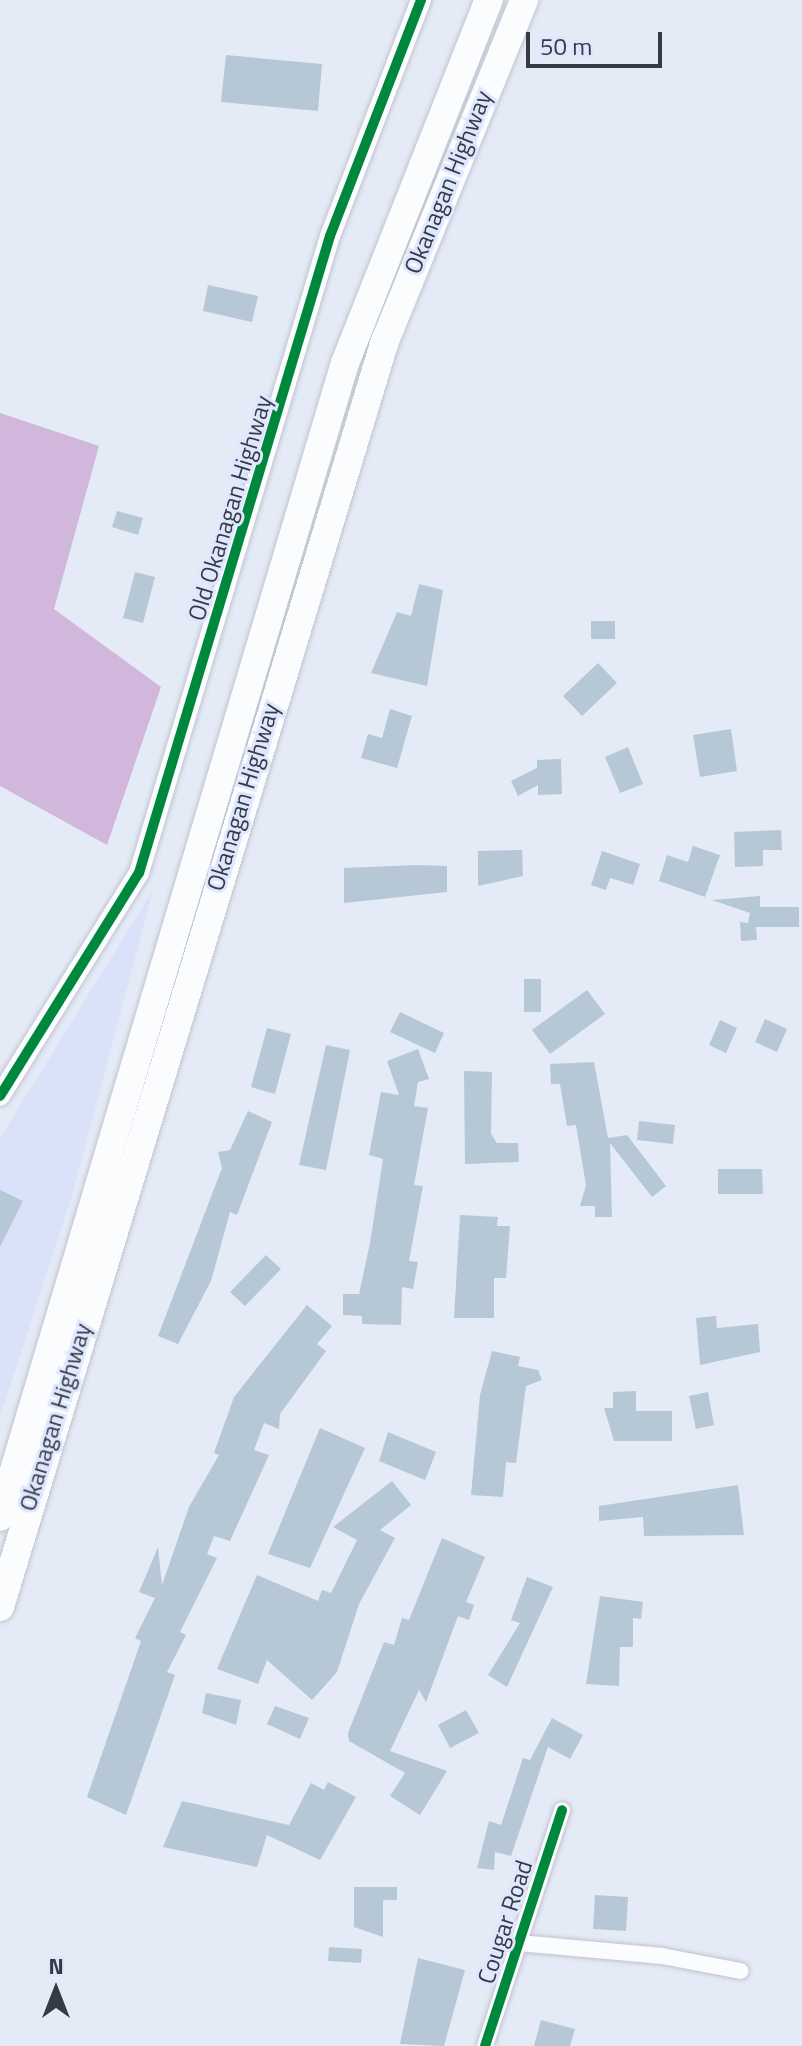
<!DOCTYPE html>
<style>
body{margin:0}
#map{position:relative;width:802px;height:2046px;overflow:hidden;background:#e5eaf7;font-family:"Titillium Web",sans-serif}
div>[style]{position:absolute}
.built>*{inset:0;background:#d9e2f8}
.forest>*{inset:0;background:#d2b7dd}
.building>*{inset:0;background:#b6c7d6}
.roads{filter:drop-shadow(0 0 2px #c0c4cd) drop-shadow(0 0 2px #c0c4cd)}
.minor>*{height:16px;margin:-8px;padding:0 8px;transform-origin:8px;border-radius:8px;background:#fbfcfe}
.tertiary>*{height:20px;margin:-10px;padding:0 10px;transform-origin:10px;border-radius:10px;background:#fbfcfe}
.trunk>*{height:28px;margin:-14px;padding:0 14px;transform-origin:14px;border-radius:14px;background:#fbfcfe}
.cycleway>*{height:10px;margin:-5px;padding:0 5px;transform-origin:5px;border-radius:5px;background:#00873e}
span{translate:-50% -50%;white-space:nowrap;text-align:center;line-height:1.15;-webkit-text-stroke:6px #dee7fe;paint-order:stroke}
.street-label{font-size:24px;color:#363a43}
.north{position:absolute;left:16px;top:1950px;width:80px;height:80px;-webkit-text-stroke:6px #dee7fe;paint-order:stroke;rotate:0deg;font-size:22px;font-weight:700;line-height:32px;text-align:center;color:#363a43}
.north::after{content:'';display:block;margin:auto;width:28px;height:36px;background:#363a43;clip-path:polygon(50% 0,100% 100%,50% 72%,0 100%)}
.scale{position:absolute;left:526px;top:32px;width:136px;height:36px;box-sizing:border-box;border:4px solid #363a43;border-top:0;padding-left:10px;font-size:24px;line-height:28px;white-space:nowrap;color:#363a43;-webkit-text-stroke:6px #dee7fe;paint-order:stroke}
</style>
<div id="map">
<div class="built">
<div style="clip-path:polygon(153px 890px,73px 1192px,0 1417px,0 1138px)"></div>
</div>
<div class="forest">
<div style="clip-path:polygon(0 413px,99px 446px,54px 609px,161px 687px,107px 845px,0 786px)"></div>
</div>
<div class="building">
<div style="clip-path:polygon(226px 55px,322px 64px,318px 111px,221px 102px)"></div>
<div style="clip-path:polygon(208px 285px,258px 296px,252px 322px,203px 311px)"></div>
<div style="clip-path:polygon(117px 511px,143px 518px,138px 535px,112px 527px)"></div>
<div style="clip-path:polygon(135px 572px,155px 577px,143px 623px,123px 618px)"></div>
<div style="clip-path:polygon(419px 584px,443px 590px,427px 686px,371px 673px,397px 612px,411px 616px)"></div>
<div style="clip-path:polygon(591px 621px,615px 621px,615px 639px,591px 639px)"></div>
<div style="clip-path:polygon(598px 663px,617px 683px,582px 716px,563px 696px)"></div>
<div style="clip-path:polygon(390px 709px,412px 716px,397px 768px,361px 758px,368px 734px,382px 738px)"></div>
<div style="clip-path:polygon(731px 729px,737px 771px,700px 777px,693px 735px)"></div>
<div style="clip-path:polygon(628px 747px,643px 784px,620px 793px,605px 757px)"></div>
<div style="clip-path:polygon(561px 759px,562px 794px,538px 795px,538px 785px,518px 796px,511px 781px,537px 768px,537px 760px)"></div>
<div style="clip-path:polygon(781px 830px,782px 850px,763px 850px,763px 866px,735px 867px,734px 832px)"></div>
<div style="clip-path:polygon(693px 846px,720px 855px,705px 897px,659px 881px,667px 855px,688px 862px)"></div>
<div style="clip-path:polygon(522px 850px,523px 876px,478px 886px,478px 851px)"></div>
<div style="clip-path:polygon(602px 851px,640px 864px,633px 885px,610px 878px,606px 890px,591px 885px)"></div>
<div style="clip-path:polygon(418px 865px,447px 866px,447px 892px,344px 903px,344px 868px)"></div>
<div style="clip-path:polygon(760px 896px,760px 907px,799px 907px,799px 927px,756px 927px,757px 940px,741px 941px,740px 922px,748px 923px,750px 913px,712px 900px)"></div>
<div style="clip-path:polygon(524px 979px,541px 979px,541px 1012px,524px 1012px)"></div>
<div style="clip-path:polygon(587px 990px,605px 1014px,550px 1054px,532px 1030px)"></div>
<div style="clip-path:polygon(400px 1012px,444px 1033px,435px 1053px,390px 1032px)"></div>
<div style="clip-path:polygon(765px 1019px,787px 1029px,777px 1052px,755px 1042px)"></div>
<div style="clip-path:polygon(720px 1020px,737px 1028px,726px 1053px,709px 1045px)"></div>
<div style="clip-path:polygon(267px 1028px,291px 1034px,275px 1094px,251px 1087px)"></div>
<div style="clip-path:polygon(326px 1045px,350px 1050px,326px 1170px,299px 1165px)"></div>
<div style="clip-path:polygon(418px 1049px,429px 1079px,418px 1082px,414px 1106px,428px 1108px,414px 1185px,423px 1186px,409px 1261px,418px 1262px,413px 1289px,402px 1287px,401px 1325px,362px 1324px,362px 1316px,343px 1315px,343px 1294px,359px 1294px,370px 1243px,383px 1159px,369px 1155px,381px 1092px,399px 1095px,387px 1061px)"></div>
<div style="clip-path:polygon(594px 1062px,608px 1138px,627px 1135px,666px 1186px,652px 1197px,610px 1143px,612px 1217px,595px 1217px,595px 1206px,580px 1206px,586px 1185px,576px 1125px,567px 1126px,560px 1084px,551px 1084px,550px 1064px)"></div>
<div style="clip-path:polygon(464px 1071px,492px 1072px,491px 1134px,497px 1143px,518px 1143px,519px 1162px,465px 1164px)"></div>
<div style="clip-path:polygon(248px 1111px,272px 1122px,237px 1215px,230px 1212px,211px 1281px,178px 1344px,158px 1336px,222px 1168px,218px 1152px,230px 1150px)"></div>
<div style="clip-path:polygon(639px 1121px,675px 1125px,673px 1144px,637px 1140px)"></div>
<div style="clip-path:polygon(718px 1169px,762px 1169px,763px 1194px,718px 1194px)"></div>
<div style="clip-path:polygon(0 1190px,23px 1201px,0 1247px)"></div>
<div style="clip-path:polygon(460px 1215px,498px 1217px,497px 1226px,510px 1226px,506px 1278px,494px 1278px,494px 1318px,454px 1318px)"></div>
<div style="clip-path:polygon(266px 1255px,281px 1269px,245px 1306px,230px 1292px)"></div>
<div style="clip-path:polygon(307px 1305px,332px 1326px,317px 1344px,326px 1351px,280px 1414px,279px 1429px,264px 1423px,254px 1450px,269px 1455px,230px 1541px,214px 1536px,207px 1554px,217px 1558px,180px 1632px,186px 1635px,167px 1672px,175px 1675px,126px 1815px,87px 1797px,141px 1641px,135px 1638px,155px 1598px,139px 1592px,158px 1547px,162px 1585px,189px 1507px,219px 1455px,214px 1453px,234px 1397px)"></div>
<div style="clip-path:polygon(716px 1316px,717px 1328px,758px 1324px,760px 1352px,700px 1365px,696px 1318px)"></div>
<div style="clip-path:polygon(492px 1351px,520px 1357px,518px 1366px,538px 1370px,542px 1380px,526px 1386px,516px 1463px,506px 1462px,503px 1497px,471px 1495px,480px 1395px)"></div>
<div style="clip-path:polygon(636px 1391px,636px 1411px,672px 1411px,672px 1441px,614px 1441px,604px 1408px,613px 1408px,613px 1392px)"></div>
<div style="clip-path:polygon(708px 1392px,714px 1425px,696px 1429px,689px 1396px)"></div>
<div style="clip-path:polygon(320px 1428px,365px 1448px,310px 1568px,268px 1554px)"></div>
<div style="clip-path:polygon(388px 1432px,436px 1452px,425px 1480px,379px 1461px)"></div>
<div style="clip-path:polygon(392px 1481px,411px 1505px,380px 1530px,395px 1538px,359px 1604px,337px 1672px,312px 1700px,267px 1660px,258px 1684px,217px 1669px,257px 1575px,318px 1601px,322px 1590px,331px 1593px,357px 1540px,333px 1527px)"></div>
<div style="clip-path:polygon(738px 1485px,744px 1535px,644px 1536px,643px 1517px,599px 1521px,599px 1506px)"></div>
<div style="clip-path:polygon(442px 1538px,485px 1557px,466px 1602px,474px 1605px,469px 1620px,458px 1616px,426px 1702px,419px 1690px,390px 1751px,447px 1771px,420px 1815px,390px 1796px,405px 1773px,349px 1741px,348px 1733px,384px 1642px,394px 1645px,402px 1618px,409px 1620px)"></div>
<div style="clip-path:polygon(527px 1577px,553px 1587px,507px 1687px,488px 1675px,520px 1623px,511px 1620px)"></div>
<div style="clip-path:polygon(600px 1596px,643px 1602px,641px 1619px,633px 1618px,633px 1647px,620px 1647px,619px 1686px,586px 1684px)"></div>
<div style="clip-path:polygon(206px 1693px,241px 1700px,236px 1725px,202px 1713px)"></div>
<div style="clip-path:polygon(275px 1706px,309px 1718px,300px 1739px,267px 1724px)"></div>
<div style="clip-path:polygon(466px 1710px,479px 1733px,450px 1748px,438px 1725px)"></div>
<div style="clip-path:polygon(552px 1718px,583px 1735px,570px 1759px,548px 1747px,511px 1856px,495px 1852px,494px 1870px,477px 1868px,489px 1821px,501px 1825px,523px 1758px,530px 1760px)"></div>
<div style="clip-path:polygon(328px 1782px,356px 1797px,320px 1860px,267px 1835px,257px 1867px,163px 1847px,182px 1801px,289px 1825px,311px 1783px,324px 1790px)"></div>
<div style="clip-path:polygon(354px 1887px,397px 1887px,397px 1900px,383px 1900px,383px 1937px,354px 1927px)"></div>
<div style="clip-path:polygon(595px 1895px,628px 1897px,626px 1931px,593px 1929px)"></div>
<div style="clip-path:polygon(329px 1947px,362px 1949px,361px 1963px,328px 1961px)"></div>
<div style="clip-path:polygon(418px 1958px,465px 1970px,444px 2046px,400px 2044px)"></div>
<div style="clip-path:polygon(541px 2020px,575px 2029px,570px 2046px,534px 2046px)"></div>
</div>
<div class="roads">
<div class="minor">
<div style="left:519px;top:1943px;width:144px;rotate:5.2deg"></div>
<div style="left:662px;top:1956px;width:80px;rotate:10.8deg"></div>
<div style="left:485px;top:2046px;width:248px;rotate:-71.9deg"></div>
</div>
<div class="tertiary">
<div style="left:0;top:1096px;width:263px;rotate:-58.1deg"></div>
<div style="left:139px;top:873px;width:665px;rotate:-73.31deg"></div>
<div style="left:330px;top:236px;width:253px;rotate:-68.9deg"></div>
</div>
<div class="trunk">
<div style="left:0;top:1517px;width:1204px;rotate:-73.36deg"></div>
<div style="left:345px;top:363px;width:391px;rotate:-68.4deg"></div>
<div style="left:0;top:1607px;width:1323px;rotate:-73.09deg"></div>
<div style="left:385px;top:341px;width:368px;rotate:-67.8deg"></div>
</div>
</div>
<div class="cycleway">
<div style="left:0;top:1096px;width:263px;rotate:-58.1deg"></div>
<div style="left:139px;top:873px;width:665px;rotate:-73.31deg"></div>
<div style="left:330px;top:236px;width:253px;rotate:-68.9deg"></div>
<div style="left:485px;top:2046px;width:248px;rotate:-71.9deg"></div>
</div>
<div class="street-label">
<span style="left:448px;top:182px;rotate:-68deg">Okanagan Highway</span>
<span style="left:230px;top:508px;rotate:-73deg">Old Okanagan Highway</span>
<span style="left:243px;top:797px;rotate:-73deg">Okanagan Highway</span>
<span style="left:55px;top:1417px;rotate:-73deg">Okanagan Highway</span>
<span style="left:505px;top:1922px;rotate:-72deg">Cougar Road</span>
</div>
<div class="north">N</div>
<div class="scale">50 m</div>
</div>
